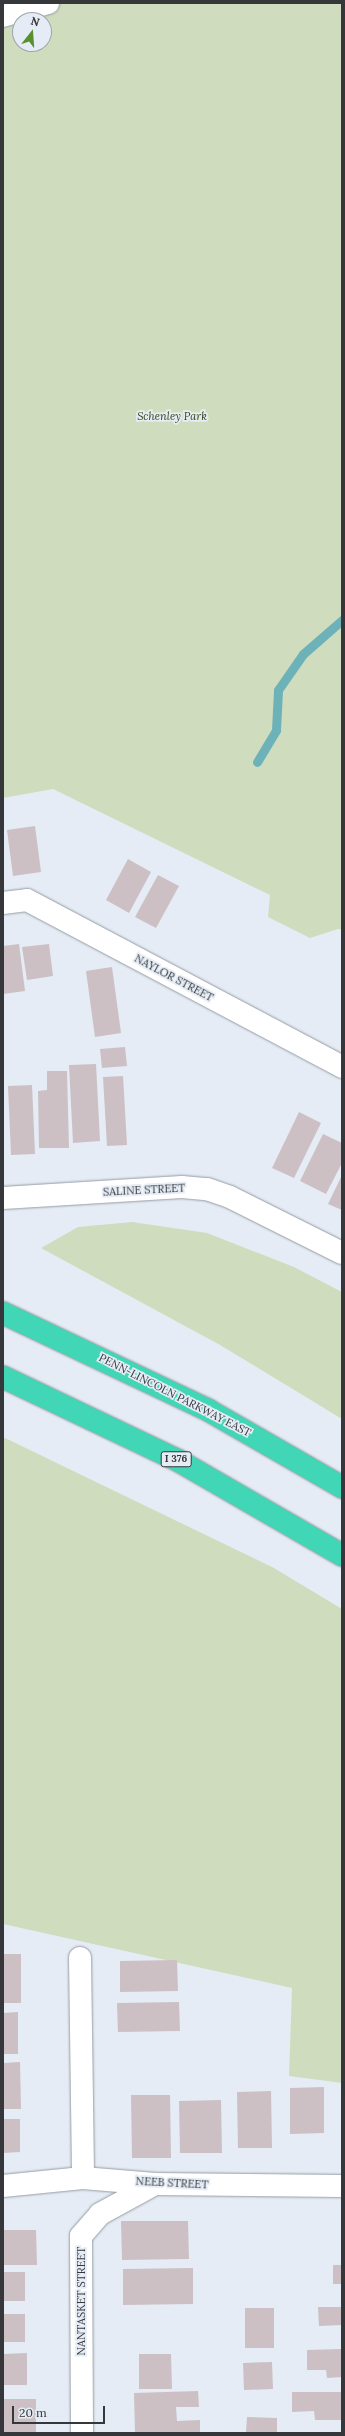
<!DOCTYPE html>
<style>
body{margin:0}
#map{position:relative;width:345px;height:2436px;overflow:hidden;background:#e5ecf5;font-family:Lora,serif}
div>[style]{position:absolute}
.green>*{inset:0;background:#cfddbe}
.stream>*{height:9px;margin:-4.5px;padding:0 4.5px;transform-origin:4.5px;border-radius:4.5px;background:#6db2b8}
.building>*{inset:0;background:#ccc0c4}
.roads{filter:drop-shadow(0 0 1px #969ca4) drop-shadow(0 0 1px #969ca4)}
.minor>*{height:22px;margin:-11px;padding:0 11px;transform-origin:11px;border-radius:11px;background:#fff}
.motorway>*{height:22px;margin:-11px;padding:0 11px;transform-origin:11px;border-radius:11px;background:#40d6b6}
span{translate:-50% -50%;white-space:nowrap;text-align:center;line-height:1.15;-webkit-text-stroke:3.5px #e5ecf5;paint-order:stroke}
.shield-label span{padding:1px 3px;background:#e5ecf5;border:1px solid;border-radius:3px;-webkit-text-stroke-width:0}
.shield-label{font-size:10px;color:#35373b;font-weight:700}
.park-label{font-size:11px;color:#334612;font-style:italic}
.street-label{font-size:11px;color:#35373b}
.frame{position:absolute;inset:0;border:4px solid #35373b;pointer-events:none}
.north{position:absolute;left:12px;top:12px;width:40px;height:40px;box-sizing:border-box;background:#e5ecf5;border:1px solid #9fa4ab;border-radius:50%;rotate:17deg;font-size:11px;font-weight:700;line-height:16px;text-align:center;color:#35373b}
.north::after{content:'';display:block;margin:auto;width:14px;height:18px;background:#58902d;clip-path:polygon(50% 0,100% 100%,50% 72%,0 100%)}
.scale{position:absolute;left:12px;top:2406px;width:93px;height:18px;box-sizing:border-box;border:2px solid #35373b;border-top:0;padding-left:5px;font-size:12px;line-height:14px;white-space:nowrap;color:#35373b;-webkit-text-stroke:3px #e5ecf5;paint-order:stroke}
</style>
<div id="map">
<div class="green">
<div style="clip-path:polygon(evenodd,3px 3px,342px 3px,342px 930px,338px 929px,310px 938px,268px 917px,270px 895px,53px 789px,3px 798px,3px 3px,20px 20px,44px 20px,44px 44px,20px 44px,20px 20px)"></div>
<div style="clip-path:polygon(132px 1222px,207px 1233px,294px 1267px,342px 1292px,342px 1419px,220px 1345px,41px 1248px,78px 1227px)"></div>
<div style="clip-path:polygon(3px 1437px,274px 1568px,342px 1609px,342px 2083px,289px 2076px,292px 1988px,3px 1924px)"></div>
</div>
<div class="stream">
<div style="left:257px;top:762px;width:37px;rotate:-59deg"></div>
<div style="left:276px;top:730px;width:40px;rotate:-87.1deg"></div>
<div style="left:278px;top:690px;width:44px;rotate:-55.2deg"></div>
<div style="left:303px;top:654px;width:52px;rotate:-41.1deg"></div>
</div>
<div class="building">
<div style="clip-path:polygon(35px 826px,41px 872px,13px 876px,7px 830px)"></div>
<div style="clip-path:polygon(128px 859px,151px 872px,129px 913px,106px 900px)"></div>
<div style="clip-path:polygon(158px 875px,179px 886px,156px 928px,135px 917px)"></div>
<div style="clip-path:polygon(19px 944px,25px 991px,3px 994px,3px 946px)"></div>
<div style="clip-path:polygon(49px 944px,53px 976px,27px 980px,22px 947px)"></div>
<div style="clip-path:polygon(112px 967px,121px 1033px,95px 1037px,86px 971px)"></div>
<div style="clip-path:polygon(125px 1047px,127px 1066px,102px 1068px,100px 1049px)"></div>
<div style="clip-path:polygon(96px 1064px,100px 1141px,73px 1143px,69px 1065px)"></div>
<div style="clip-path:polygon(47px 1071px,67px 1071px,69px 1148px,39px 1148px,38px 1091px,47px 1090px)"></div>
<div style="clip-path:polygon(123px 1076px,127px 1145px,107px 1146px,103px 1077px)"></div>
<div style="clip-path:polygon(32px 1085px,35px 1154px,11px 1155px,8px 1086px)"></div>
<div style="clip-path:polygon(299px 1112px,321px 1123px,294px 1178px,272px 1168px)"></div>
<div style="clip-path:polygon(323px 1134px,342px 1143px,342px 1163px,326px 1194px,300px 1181px)"></div>
<div style="clip-path:polygon(342px 1175px,342px 1210px,328px 1204px)"></div>
<div style="clip-path:polygon(3px 1954px,21px 1954px,21px 2003px,3px 2003px)"></div>
<div style="clip-path:polygon(177px 1960px,178px 1991px,120px 1992px,120px 1961px)"></div>
<div style="clip-path:polygon(179px 2002px,180px 2031px,118px 2032px,117px 2003px)"></div>
<div style="clip-path:polygon(18px 2012px,18px 2054px,3px 2054px,3px 2013px)"></div>
<div style="clip-path:polygon(20px 2062px,21px 2109px,3px 2109px,3px 2063px)"></div>
<div style="clip-path:polygon(324px 2087px,324px 2133px,290px 2134px,290px 2088px)"></div>
<div style="clip-path:polygon(271px 2091px,272px 2148px,238px 2148px,237px 2092px)"></div>
<div style="clip-path:polygon(131px 2095px,170px 2095px,171px 2158px,132px 2158px)"></div>
<div style="clip-path:polygon(221px 2100px,222px 2153px,180px 2153px,179px 2101px)"></div>
<div style="clip-path:polygon(3px 2119px,20px 2119px,20px 2152px,3px 2153px)"></div>
<div style="clip-path:polygon(121px 2221px,188px 2221px,189px 2259px,122px 2260px)"></div>
<div style="clip-path:polygon(3px 2230px,36px 2230px,37px 2265px,3px 2265px)"></div>
<div style="clip-path:polygon(333px 2265px,342px 2265px,342px 2284px,333px 2284px)"></div>
<div style="clip-path:polygon(193px 2268px,193px 2304px,123px 2305px,123px 2269px)"></div>
<div style="clip-path:polygon(3px 2272px,25px 2272px,25px 2301px,3px 2301px)"></div>
<div style="clip-path:polygon(318px 2307px,342px 2307px,342px 2325px,319px 2326px)"></div>
<div style="clip-path:polygon(245px 2308px,274px 2308px,274px 2348px,245px 2348px)"></div>
<div style="clip-path:polygon(3px 2314px,25px 2314px,25px 2342px,3px 2342px)"></div>
<div style="clip-path:polygon(342px 2349px,342px 2377px,327px 2378px,326px 2370px,307px 2370px,307px 2350px)"></div>
<div style="clip-path:polygon(27px 2353px,27px 2385px,3px 2385px,3px 2354px)"></div>
<div style="clip-path:polygon(139px 2354px,171px 2354px,172px 2389px,139px 2389px)"></div>
<div style="clip-path:polygon(272px 2362px,273px 2389px,244px 2390px,243px 2363px)"></div>
<div style="clip-path:polygon(198px 2391px,199px 2407px,176px 2407px,177px 2421px,200px 2420px,200px 2433px,135px 2433px,134px 2393px)"></div>
<div style="clip-path:polygon(292px 2392px,342px 2392px,342px 2420px,315px 2420px,314px 2411px,292px 2412px)"></div>
<div style="clip-path:polygon(3px 2399px,36px 2399px,36px 2433px,3px 2433px)"></div>
<div style="clip-path:polygon(247px 2417px,277px 2418px,277px 2433px,246px 2433px)"></div>
</div>
<div class="roads">
<div class="minor">
<div style="left:3px;top:16px;width:47px;rotate:-16.1deg"></div>
<div style="left:3px;top:903px;width:24px;rotate:-7deg"></div>
<div style="left:27px;top:900px;width:357px;rotate:27.9deg"></div>
<div style="left:3px;top:1198px;width:179px;rotate:-3.5deg"></div>
<div style="left:182px;top:1187px;width:25px;rotate:5deg"></div>
<div style="left:207px;top:1189px;width:24px;rotate:19deg"></div>
<div style="left:230px;top:1197px;width:125px;rotate:26.6deg"></div>
<div style="left:80px;top:1958px;width:220px;rotate:89.2deg"></div>
<div style="left:3px;top:2186px;width:80px;rotate:-5.7deg"></div>
<div style="left:83px;top:2178px;width:72px;rotate:4.8deg"></div>
<div style="left:155px;top:2184px;width:187px;rotate:0.6deg"></div>
<div style="left:82px;top:2433px;width:197px;rotate:-90.3deg"></div>
<div style="left:81px;top:2236px;width:29px;rotate:-49deg"></div>
<div style="left:100px;top:2214px;width:63px;rotate:-28.6deg"></div>
</div>
<div class="motorway">
<div style="left:3px;top:1313px;width:227px;rotate:25.3deg"></div>
<div style="left:208px;top:1410px;width:155px;rotate:29.9deg"></div>
<div style="left:3px;top:1377px;width:195px;rotate:25.5deg"></div>
<div style="left:179px;top:1461px;width:188px;rotate:30deg"></div>
</div>
</div>
<div class="shield-label">
<span style="left:176px;top:1459px">I 376</span>
</div>
<div class="park-label">
<span style="left:172px;top:416px">Schenley Park</span>
</div>
<div class="street-label">
<span style="left:174px;top:978px;rotate:28deg">NAYLOR STREET</span>
<span style="left:144px;top:1190px;rotate:-3deg">SALINE STREET</span>
<span style="left:175px;top:1395px;rotate:27deg">PENN-LINCOLN PARKWAY EAST</span>
<span style="left:172px;top:2183px;rotate:3deg">NEEB STREET</span>
<span style="left:81px;top:2301px;rotate:-90deg">NANTASKET STREET</span>
</div>
<div class="frame"></div>
<div class="north">N</div>
<div class="scale">20 m</div>
</div>
